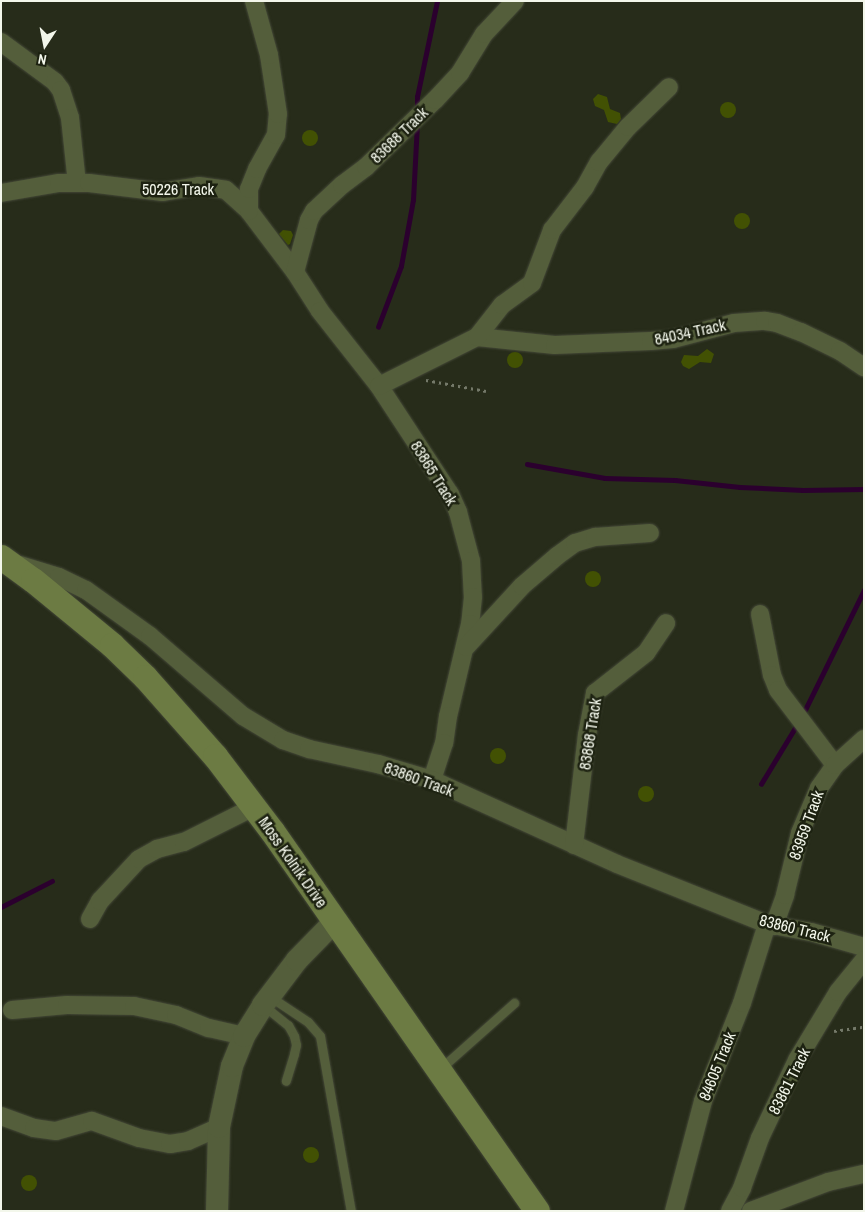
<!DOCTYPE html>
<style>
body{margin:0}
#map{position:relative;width:865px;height:1212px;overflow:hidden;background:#272c1a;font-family:"Archivo Narrow",sans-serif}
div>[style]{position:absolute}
.stream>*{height:4.5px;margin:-2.25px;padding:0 2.25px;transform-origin:2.25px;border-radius:2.25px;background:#2b002e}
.building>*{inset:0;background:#425103}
.round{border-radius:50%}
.path>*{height:2.5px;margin-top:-1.25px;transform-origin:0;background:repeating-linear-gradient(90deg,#747969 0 2.5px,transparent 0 6.5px)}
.roads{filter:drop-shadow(0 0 1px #444837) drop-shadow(0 0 1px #444837)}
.service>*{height:9px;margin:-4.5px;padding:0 4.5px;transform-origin:4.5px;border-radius:4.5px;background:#545e3b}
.minor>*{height:18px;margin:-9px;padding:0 9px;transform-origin:9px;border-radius:9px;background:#545e3b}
.tertiary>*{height:22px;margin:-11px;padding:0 11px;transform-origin:11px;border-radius:11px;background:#545e3b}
.secondary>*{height:25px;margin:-12.5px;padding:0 12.5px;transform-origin:12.5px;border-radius:12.5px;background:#6c7b43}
span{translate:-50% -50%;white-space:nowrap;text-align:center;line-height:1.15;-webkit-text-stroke:5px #1d2211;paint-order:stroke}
.street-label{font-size:16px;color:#f3f7eb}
.frame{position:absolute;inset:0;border:2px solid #f3f7eb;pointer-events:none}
.north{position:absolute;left:20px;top:20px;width:50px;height:50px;-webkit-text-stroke:4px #1d2211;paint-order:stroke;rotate:191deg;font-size:14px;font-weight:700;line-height:20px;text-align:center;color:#f3f7eb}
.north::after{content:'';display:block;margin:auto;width:18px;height:22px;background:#f3f7eb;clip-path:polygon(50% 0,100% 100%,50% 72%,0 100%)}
</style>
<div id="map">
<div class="stream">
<div style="left:417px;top:109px;width:12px;rotate:-90deg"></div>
<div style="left:417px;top:97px;width:98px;rotate:-78.2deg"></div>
<div style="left:378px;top:327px;width:65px;rotate:-69.3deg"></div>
<div style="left:401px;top:266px;width:67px;rotate:-79.7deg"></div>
<div style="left:413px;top:200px;width:76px;rotate:-87deg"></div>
<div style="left:527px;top:464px;width:79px;rotate:10.2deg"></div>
<div style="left:605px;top:478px;width:70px;rotate:1.6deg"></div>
<div style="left:675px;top:480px;width:65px;rotate:6.1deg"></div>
<div style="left:740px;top:487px;width:63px;rotate:2.7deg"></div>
<div style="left:803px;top:490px;width:61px;rotate:-0.9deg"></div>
<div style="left:803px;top:714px;width:138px;rotate:-63.8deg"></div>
<div style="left:761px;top:784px;width:71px;rotate:-58.8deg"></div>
<div style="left:1px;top:907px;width:57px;rotate:-27deg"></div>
</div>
<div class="building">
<div style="clip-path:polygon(598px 94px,607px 97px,610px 109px,620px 113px,621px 119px,617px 124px,608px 122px,604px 110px,595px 106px,593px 99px)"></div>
<div class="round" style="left:720px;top:102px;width:16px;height:16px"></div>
<div class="round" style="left:302px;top:130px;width:16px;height:16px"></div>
<div class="round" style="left:734px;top:213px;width:16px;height:16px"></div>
<div style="clip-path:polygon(283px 230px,291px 231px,293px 235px,290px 244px,288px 245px,279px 234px)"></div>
<div style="clip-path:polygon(707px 349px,714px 354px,711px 363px,700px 362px,689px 369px,683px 366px,681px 362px,684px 355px,698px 356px)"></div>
<div class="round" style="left:507px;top:352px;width:16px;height:16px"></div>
<div class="round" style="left:585px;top:571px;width:16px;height:16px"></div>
<div class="round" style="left:490px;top:748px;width:16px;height:16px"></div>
<div class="round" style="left:638px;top:786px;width:16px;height:16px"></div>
<div class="round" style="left:303px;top:1147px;width:16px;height:16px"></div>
<div class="round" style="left:21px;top:1175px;width:16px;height:16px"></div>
</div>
<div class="path">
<div style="left:426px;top:380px;width:61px;rotate:10.4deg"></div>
<div style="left:834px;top:1031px;width:30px;rotate:-8deg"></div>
</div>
<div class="roads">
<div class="service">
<div style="left:269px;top:996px;width:47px;rotate:33.7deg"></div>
<div style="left:308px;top:1022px;width:18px;rotate:49deg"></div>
<div style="left:320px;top:1036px;width:178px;rotate:80deg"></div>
<div style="left:263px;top:1005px;width:32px;rotate:39deg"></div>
<div style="left:288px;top:1025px;width:13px;rotate:61deg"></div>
<div style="left:294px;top:1036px;width:9px;rotate:77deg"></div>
<div style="left:296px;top:1045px;width:9px;rotate:103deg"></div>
<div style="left:294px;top:1054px;width:28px;rotate:107deg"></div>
<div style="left:441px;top:1068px;width:98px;rotate:-41.7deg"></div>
</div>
<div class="minor">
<div style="left:1px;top:42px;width:67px;rotate:36.5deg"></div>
<div style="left:55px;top:82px;width:10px;rotate:53deg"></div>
<div style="left:61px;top:90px;width:29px;rotate:72deg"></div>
<div style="left:70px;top:118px;width:65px;rotate:83.9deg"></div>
<div style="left:1px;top:193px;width:59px;rotate:-9.8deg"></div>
<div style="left:59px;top:183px;width:30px"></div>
<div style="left:89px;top:183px;width:74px;rotate:7deg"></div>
<div style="left:162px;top:192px;width:37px;rotate:-9deg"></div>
<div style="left:199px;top:186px;width:27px;rotate:8deg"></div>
<div style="left:226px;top:190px;width:31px;rotate:42deg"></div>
<div style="left:249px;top:211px;width:76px;rotate:53deg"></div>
<div style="left:295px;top:272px;width:46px;rotate:57.3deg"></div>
<div style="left:320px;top:311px;width:95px;rotate:51.8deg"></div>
<div style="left:379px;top:386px;width:129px;rotate:56.7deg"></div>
<div style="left:450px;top:494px;width:20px;rotate:66deg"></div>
<div style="left:458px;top:512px;width:51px;rotate:75.1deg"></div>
<div style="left:471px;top:561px;width:36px;rotate:87deg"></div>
<div style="left:473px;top:597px;width:27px;rotate:96deg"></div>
<div style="left:470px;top:624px;width:95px;rotate:103.4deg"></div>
<div style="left:448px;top:716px;width:27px;rotate:98deg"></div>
<div style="left:444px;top:743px;width:39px;rotate:108deg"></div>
<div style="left:249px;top:211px;width:22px;rotate:-90deg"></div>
<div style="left:249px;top:189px;width:22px;rotate:-68deg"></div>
<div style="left:257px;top:169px;width:39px;rotate:-61deg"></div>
<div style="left:276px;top:135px;width:21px;rotate:-85deg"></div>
<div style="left:278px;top:114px;width:60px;rotate:-98.7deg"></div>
<div style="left:269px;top:55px;width:56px;rotate:-105.5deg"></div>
<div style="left:295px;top:272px;width:54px;rotate:-74.9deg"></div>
<div style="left:309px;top:220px;width:10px;rotate:-61deg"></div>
<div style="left:314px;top:211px;width:38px;rotate:-43deg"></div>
<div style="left:342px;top:185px;width:30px;rotate:-37deg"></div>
<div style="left:366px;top:167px;width:96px;rotate:-44.2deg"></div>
<div style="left:435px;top:100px;width:37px;rotate:-47deg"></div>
<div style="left:460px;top:73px;width:46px;rotate:-58.4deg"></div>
<div style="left:484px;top:34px;width:45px;rotate:-46.8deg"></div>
<div style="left:477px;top:337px;width:78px;rotate:5.9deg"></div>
<div style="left:555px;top:345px;width:96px;rotate:-2.4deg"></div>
<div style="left:651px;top:341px;width:22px;rotate:-5deg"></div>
<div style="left:673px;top:339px;width:63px;rotate:-14.7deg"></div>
<div style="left:734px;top:323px;width:31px;rotate:-4deg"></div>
<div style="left:765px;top:321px;width:12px;rotate:9deg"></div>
<div style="left:777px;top:323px;width:26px;rotate:21deg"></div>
<div style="left:801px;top:332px;width:43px;rotate:26deg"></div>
<div style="left:840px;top:351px;width:29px;rotate:34deg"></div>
<div style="left:379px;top:386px;width:110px;rotate:-26.6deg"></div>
<div style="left:477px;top:337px;width:41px;rotate:-52deg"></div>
<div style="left:502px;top:305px;width:37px;rotate:-36deg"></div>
<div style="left:532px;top:283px;width:57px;rotate:-69.3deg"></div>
<div style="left:552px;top:230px;width:54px;rotate:-52.5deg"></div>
<div style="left:585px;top:187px;width:29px;rotate:-61deg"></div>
<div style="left:599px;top:162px;width:45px;rotate:-50.4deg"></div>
<div style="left:628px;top:127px;width:57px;rotate:-44.3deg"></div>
<div style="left:20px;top:565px;width:41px;rotate:17.1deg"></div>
<div style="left:59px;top:577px;width:30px;rotate:26deg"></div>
<div style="left:86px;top:590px;width:79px;rotate:35.7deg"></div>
<div style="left:150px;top:636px;width:123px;rotate:40.7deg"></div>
<div style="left:243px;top:716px;width:47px;rotate:31deg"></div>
<div style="left:283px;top:740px;width:28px;rotate:19deg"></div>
<div style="left:309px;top:749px;width:71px;rotate:12.3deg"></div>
<div style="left:378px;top:764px;width:56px;rotate:16.5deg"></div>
<div style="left:432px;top:780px;width:203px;rotate:24.4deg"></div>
<div style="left:617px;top:864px;width:162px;rotate:21.8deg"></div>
<div style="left:767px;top:924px;width:45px;rotate:10.3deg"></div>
<div style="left:811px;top:932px;width:55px;rotate:15.8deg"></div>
<div style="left:760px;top:614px;width:62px;rotate:78.9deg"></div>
<div style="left:772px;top:675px;width:16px;rotate:68deg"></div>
<div style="left:778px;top:690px;width:94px;rotate:52.8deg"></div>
<div style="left:466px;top:647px;width:83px;rotate:-47.4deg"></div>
<div style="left:522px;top:586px;width:46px;rotate:-40.6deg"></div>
<div style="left:557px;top:556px;width:22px;rotate:-36deg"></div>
<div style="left:575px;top:543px;width:21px;rotate:-17deg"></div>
<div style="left:595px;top:537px;width:55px;rotate:-4.2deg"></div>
<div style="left:574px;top:845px;width:111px;rotate:-83.3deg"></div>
<div style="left:587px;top:735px;width:43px;rotate:-79.2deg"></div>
<div style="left:595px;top:693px;width:65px;rotate:-38.1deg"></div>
<div style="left:646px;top:653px;width:36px;rotate:-56deg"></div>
<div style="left:90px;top:919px;width:21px;rotate:-61deg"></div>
<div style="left:100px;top:901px;width:57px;rotate:-47.1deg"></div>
<div style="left:139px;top:859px;width:21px;rotate:-29deg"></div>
<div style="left:157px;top:849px;width:28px;rotate:-15deg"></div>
<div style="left:184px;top:842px;width:78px;rotate:-26.6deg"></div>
<div style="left:774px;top:926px;width:33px;rotate:-70deg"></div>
<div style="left:785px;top:895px;width:64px;rotate:-76.4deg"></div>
<div style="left:800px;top:833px;width:49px;rotate:-67.1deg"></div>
<div style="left:819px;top:788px;width:28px;rotate:-55deg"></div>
<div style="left:835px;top:765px;width:39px;rotate:-42deg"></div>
<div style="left:12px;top:1010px;width:55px;rotate:-5.2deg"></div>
<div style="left:67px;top:1005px;width:67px;rotate:0.9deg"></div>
<div style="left:134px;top:1006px;width:43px;rotate:12.1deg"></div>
<div style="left:176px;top:1015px;width:35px;rotate:22deg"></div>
<div style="left:209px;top:1028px;width:36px;rotate:13deg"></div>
<div style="left:1px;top:1116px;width:35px;rotate:20deg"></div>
<div style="left:34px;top:1128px;width:22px;rotate:8deg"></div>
<div style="left:56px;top:1131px;width:37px;rotate:-16deg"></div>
<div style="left:92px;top:1121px;width:50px;rotate:19.9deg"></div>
<div style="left:139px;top:1138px;width:32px;rotate:11deg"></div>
<div style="left:170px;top:1144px;width:18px;rotate:-9deg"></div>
<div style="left:188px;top:1141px;width:34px;rotate:-24deg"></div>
<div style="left:674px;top:1211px;width:114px;rotate:-75.2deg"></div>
<div style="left:703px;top:1101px;width:105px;rotate:-68.3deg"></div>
<div style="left:742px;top:1003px;width:83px;rotate:-72.4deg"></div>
<div style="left:730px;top:1211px;width:26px;rotate:-62deg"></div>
<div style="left:742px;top:1188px;width:53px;rotate:-70.2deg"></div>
<div style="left:760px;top:1138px;width:86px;rotate:-64.6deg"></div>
<div style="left:797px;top:1060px;width:79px;rotate:-58.9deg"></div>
<div style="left:838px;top:992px;width:41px;rotate:-50.9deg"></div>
<div style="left:751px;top:1211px;width:82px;rotate:-20.6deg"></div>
<div style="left:828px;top:1182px;width:37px;rotate:-13deg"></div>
</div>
<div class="tertiary">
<div style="left:217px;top:1211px;width:84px;rotate:-88.6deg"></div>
<div style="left:219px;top:1127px;width:62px;rotate:-78deg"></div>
<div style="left:232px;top:1066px;width:32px;rotate:-68deg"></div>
<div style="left:244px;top:1036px;width:36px;rotate:-58deg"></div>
<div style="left:263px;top:1005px;width:56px;rotate:-52.9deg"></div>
<div style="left:297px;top:960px;width:54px;rotate:-45.7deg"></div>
</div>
<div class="secondary">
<div style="left:1px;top:557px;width:39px;rotate:36deg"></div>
<div style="left:33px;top:580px;width:102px;rotate:39.4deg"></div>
<div style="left:112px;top:645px;width:46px;rotate:44.1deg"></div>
<div style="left:145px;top:677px;width:106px;rotate:48.5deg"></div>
<div style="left:215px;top:756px;width:94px;rotate:52.8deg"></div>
<div style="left:272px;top:831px;width:463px;rotate:55.1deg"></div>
</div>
</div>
<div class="street-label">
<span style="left:399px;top:135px;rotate:-44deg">83688 Track</span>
<span style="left:178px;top:189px">50226 Track</span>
<span style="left:690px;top:332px;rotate:-12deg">84034 Track</span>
<span style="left:434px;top:473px;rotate:58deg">83865 Track</span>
<span style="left:590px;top:734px;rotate:-81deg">83868 Track</span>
<span style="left:419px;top:779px;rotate:20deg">83860 Track</span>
<span style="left:806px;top:825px;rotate:-70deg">83959 Track</span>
<span style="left:293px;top:862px;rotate:55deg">Moss Kolnik Drive</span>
<span style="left:795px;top:928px;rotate:14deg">83860 Track</span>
<span style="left:717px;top:1066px;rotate:-68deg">84605 Track</span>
<span style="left:789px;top:1081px;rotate:-63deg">83861 Track</span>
</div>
<div class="frame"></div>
<div class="north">N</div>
</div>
